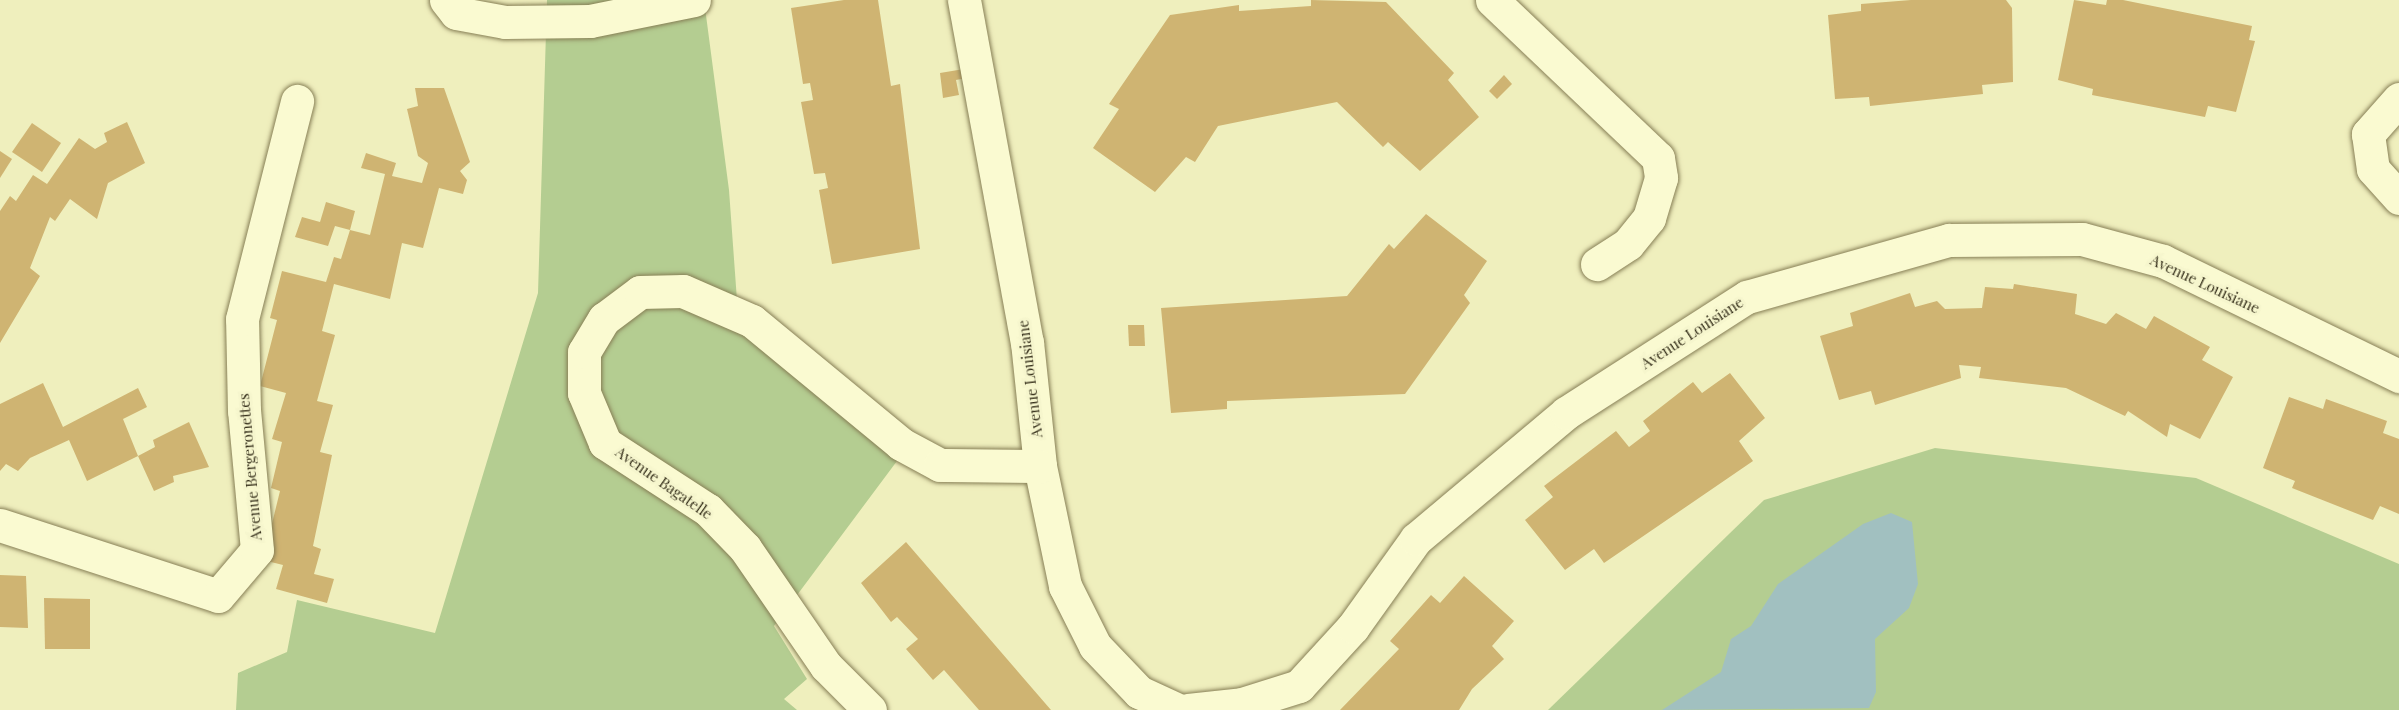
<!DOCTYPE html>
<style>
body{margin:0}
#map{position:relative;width:2399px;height:710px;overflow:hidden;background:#efefbd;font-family:"Playfair Display",serif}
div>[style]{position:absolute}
.green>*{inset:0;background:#b4cd91}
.water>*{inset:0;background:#a1c0c0}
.building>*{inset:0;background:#cfb472}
.roads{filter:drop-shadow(0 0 2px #877f56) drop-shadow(0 0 2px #877f56)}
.minor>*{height:33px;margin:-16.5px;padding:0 16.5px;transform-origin:16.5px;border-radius:16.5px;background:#fafad1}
span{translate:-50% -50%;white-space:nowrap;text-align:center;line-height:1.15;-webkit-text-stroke:6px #f6f6cd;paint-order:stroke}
.street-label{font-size:15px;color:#36301b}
</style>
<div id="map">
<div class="green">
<div style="clip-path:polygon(547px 0,704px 0,729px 190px,739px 328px,897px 461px,774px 626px,807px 679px,784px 699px,797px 710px,236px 710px,238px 673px,287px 652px,297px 600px,435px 633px,538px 293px)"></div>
<div style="clip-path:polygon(1935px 448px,2196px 478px,2399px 564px,2399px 710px,1548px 710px,1764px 500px)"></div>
</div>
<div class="water">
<div style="clip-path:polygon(1891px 513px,1912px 522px,1918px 584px,1909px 608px,1875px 639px,1876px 692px,1869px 708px,1662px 710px,1721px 672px,1731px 639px,1751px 626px,1778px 584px,1863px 524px)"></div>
</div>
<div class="building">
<div style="clip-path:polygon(844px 0,878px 0,891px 86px,900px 84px,920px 249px,832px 264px,819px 190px,828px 188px,825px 173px,814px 174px,801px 102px,813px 100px,810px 83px,803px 84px,791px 8px)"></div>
<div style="clip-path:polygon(1311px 0,1386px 2px,1454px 73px,1448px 80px,1479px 117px,1420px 171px,1388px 142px,1383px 147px,1337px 102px,1218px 126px,1195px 162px,1186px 157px,1155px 192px,1093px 148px,1119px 109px,1109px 104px,1170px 15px,1239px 5px,1239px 11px,1311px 6px)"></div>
<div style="clip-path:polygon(1911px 0,2006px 0,2012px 8px,2013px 82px,1982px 85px,1983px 94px,1870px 106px,1869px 97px,1835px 99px,1828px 15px,1861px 11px,1861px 4px)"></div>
<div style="clip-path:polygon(2074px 0,2106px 5px,2107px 0,2123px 0,2252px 26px,2249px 40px,2255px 41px,2236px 112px,2208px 106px,2205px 117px,2092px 95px,2093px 89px,2058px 80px)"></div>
<div style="clip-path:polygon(964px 69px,966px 78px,956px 80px,959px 95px,943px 98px,940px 73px)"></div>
<div style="clip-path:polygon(1504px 75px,1512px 84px,1497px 99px,1489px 91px)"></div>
<div style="clip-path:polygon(415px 88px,444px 88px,470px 162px,460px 171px,467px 180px,463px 194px,439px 188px,423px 248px,402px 243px,390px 299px,334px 284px,322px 331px,335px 335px,317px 401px,333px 405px,320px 452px,332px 455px,313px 546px,321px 549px,314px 574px,334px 579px,327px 603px,276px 589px,283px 565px,263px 560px,280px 491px,271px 488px,282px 442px,272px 439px,286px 393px,260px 386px,277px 320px,270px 318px,282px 271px,326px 282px,334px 257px,341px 259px,350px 230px,335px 226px,328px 246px,295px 237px,302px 217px,320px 222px,326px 202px,355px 211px,350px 230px,370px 235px,385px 174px,361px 168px,366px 153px,396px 163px,392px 176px,422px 183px,428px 163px,418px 156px,407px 109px,418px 106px)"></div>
<div style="clip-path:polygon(127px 122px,145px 163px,108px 183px,97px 219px,70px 199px,55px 221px,50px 217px,30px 268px,40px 276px,0 343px,0 211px,10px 196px,16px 201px,33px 175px,47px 184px,79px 138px,95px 149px,107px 142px,104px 133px)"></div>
<div style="clip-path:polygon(32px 123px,61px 143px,42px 172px,12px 152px)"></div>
<div style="clip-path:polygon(0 151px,12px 159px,0 178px)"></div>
<div style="clip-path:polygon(1426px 214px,1487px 261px,1464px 295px,1470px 303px,1405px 394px,1227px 401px,1227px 409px,1171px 413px,1161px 308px,1347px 296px,1389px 244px,1394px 249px)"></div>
<div style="clip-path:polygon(2014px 284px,2077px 294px,2075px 314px,2106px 324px,2116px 313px,2146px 329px,2154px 316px,2210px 347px,2202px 360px,2233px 377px,2200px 439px,2170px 424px,2167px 437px,2128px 411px,2125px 416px,2066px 388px,1979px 378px,1981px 367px,1959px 365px,1961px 378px,1875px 405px,1871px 391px,1839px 400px,1820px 336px,1853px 326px,1850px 313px,1910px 293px,1915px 307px,1937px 301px,1945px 309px,1982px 308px,1985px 287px,2013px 289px)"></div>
<div style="clip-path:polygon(1128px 325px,1144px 325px,1145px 346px,1129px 346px)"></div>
<div style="clip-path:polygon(1730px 373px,1765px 418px,1739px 441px,1753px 461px,1604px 563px,1594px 549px,1565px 570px,1525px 520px,1553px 497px,1544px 486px,1616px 431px,1629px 447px,1650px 431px,1643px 421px,1693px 382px,1702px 393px)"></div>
<div style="clip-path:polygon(43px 383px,63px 427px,138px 388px,147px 407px,123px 419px,138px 456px,155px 447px,153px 440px,189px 422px,209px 467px,173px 476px,174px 482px,154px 491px,138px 456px,87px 481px,69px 440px,30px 458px,18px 471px,6px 464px,0 471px,0 404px)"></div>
<div style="clip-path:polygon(2289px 397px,2323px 409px,2326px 399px,2387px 421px,2383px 433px,2399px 439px,2399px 514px,2380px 506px,2373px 520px,2292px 488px,2295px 481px,2263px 468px)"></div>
<div style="clip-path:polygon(906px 542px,1051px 710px,979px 710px,944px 670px,933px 680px,906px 649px,918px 639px,897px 617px,891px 622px,861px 583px)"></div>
<div style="clip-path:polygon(0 575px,26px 576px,28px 628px,0 627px)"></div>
<div style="clip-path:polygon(1464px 576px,1514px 621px,1492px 646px,1504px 659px,1472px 689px,1459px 710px,1340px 710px,1399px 649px,1390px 641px,1431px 595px,1440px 603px)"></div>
<div style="clip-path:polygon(44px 598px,90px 599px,90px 649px,45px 649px)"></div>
</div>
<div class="roads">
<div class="minor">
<div style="left:446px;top:0;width:16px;rotate:52deg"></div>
<div style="left:456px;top:13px;width:50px;rotate:10.4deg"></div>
<div style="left:505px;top:22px;width:85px;rotate:-0.7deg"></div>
<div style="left:590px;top:21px;width:106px;rotate:-11.4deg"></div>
<div style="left:964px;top:0;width:348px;rotate:79.6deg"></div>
<div style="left:1027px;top:342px;width:125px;rotate:84deg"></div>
<div style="left:1040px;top:466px;width:123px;rotate:78.2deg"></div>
<div style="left:1065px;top:586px;width:67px;rotate:63.4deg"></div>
<div style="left:1095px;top:646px;width:64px;rotate:46.3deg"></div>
<div style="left:1139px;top:692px;width:43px;rotate:24.8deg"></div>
<div style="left:1492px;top:0;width:229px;rotate:43.6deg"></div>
<div style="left:1658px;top:158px;width:20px;rotate:81deg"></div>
<div style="left:1661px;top:178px;width:42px;rotate:106.7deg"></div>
<div style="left:1649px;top:218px;width:33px;rotate:129deg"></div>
<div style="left:1628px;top:244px;width:37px;rotate:147deg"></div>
<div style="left:2399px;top:99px;width:47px;rotate:131.5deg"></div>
<div style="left:2368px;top:134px;width:35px;rotate:82deg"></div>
<div style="left:2373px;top:169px;width:39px;rotate:48deg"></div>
<div style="left:0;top:525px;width:229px;rotate:18deg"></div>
<div style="left:218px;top:596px;width:60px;rotate:-49.7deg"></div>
<div style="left:257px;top:550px;width:140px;rotate:-95.3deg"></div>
<div style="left:244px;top:411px;width:92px;rotate:-91.2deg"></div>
<div style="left:242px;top:319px;width:225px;rotate:-75.8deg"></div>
<div style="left:870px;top:710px;width:62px;rotate:-135deg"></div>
<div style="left:826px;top:666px;width:143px;rotate:-124.5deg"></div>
<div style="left:745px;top:548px;width:53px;rotate:-134.2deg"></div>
<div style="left:708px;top:510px;width:123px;rotate:-147deg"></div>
<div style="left:605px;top:443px;width:54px;rotate:-112.8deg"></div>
<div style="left:584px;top:393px;width:41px;rotate:-90deg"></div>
<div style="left:584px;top:352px;width:39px;rotate:-59deg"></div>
<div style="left:604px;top:319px;width:45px;rotate:-36.9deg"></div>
<div style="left:640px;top:292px;width:43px;rotate:-1.3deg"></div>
<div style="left:683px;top:291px;width:75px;rotate:23.5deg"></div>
<div style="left:752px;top:321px;width:193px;rotate:39.5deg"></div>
<div style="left:901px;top:444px;width:44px;rotate:28.3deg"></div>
<div style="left:940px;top:465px;width:100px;rotate:0.6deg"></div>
<div style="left:1188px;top:710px;width:54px;rotate:-6.3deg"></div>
<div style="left:1242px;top:704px;width:60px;rotate:-17.5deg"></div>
<div style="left:1299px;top:686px;width:80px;rotate:-47.5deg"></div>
<div style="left:1353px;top:627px;width:108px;rotate:-54.4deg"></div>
<div style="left:1416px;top:539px;width:196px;rotate:-40deg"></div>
<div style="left:1566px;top:413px;width:215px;rotate:-32.7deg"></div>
<div style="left:1747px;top:297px;width:210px;rotate:-15.8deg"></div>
<div style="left:1949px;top:240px;width:133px;rotate:-0.4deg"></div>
<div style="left:2082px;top:239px;width:84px;rotate:15.2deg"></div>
<div style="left:2163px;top:261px;width:263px;rotate:26deg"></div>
</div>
</div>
<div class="street-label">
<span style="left:2205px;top:284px;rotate:25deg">Avenue Louisiane</span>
<span style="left:1692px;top:333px;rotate:-33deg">Avenue Louisiane</span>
<span style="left:1030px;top:379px;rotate:-97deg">Avenue Louisiane</span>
<span style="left:250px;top:467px;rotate:-95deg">Avenue Bergeronettes</span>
<span style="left:664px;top:483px;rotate:35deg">Avenue Bagatelle</span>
</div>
</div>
